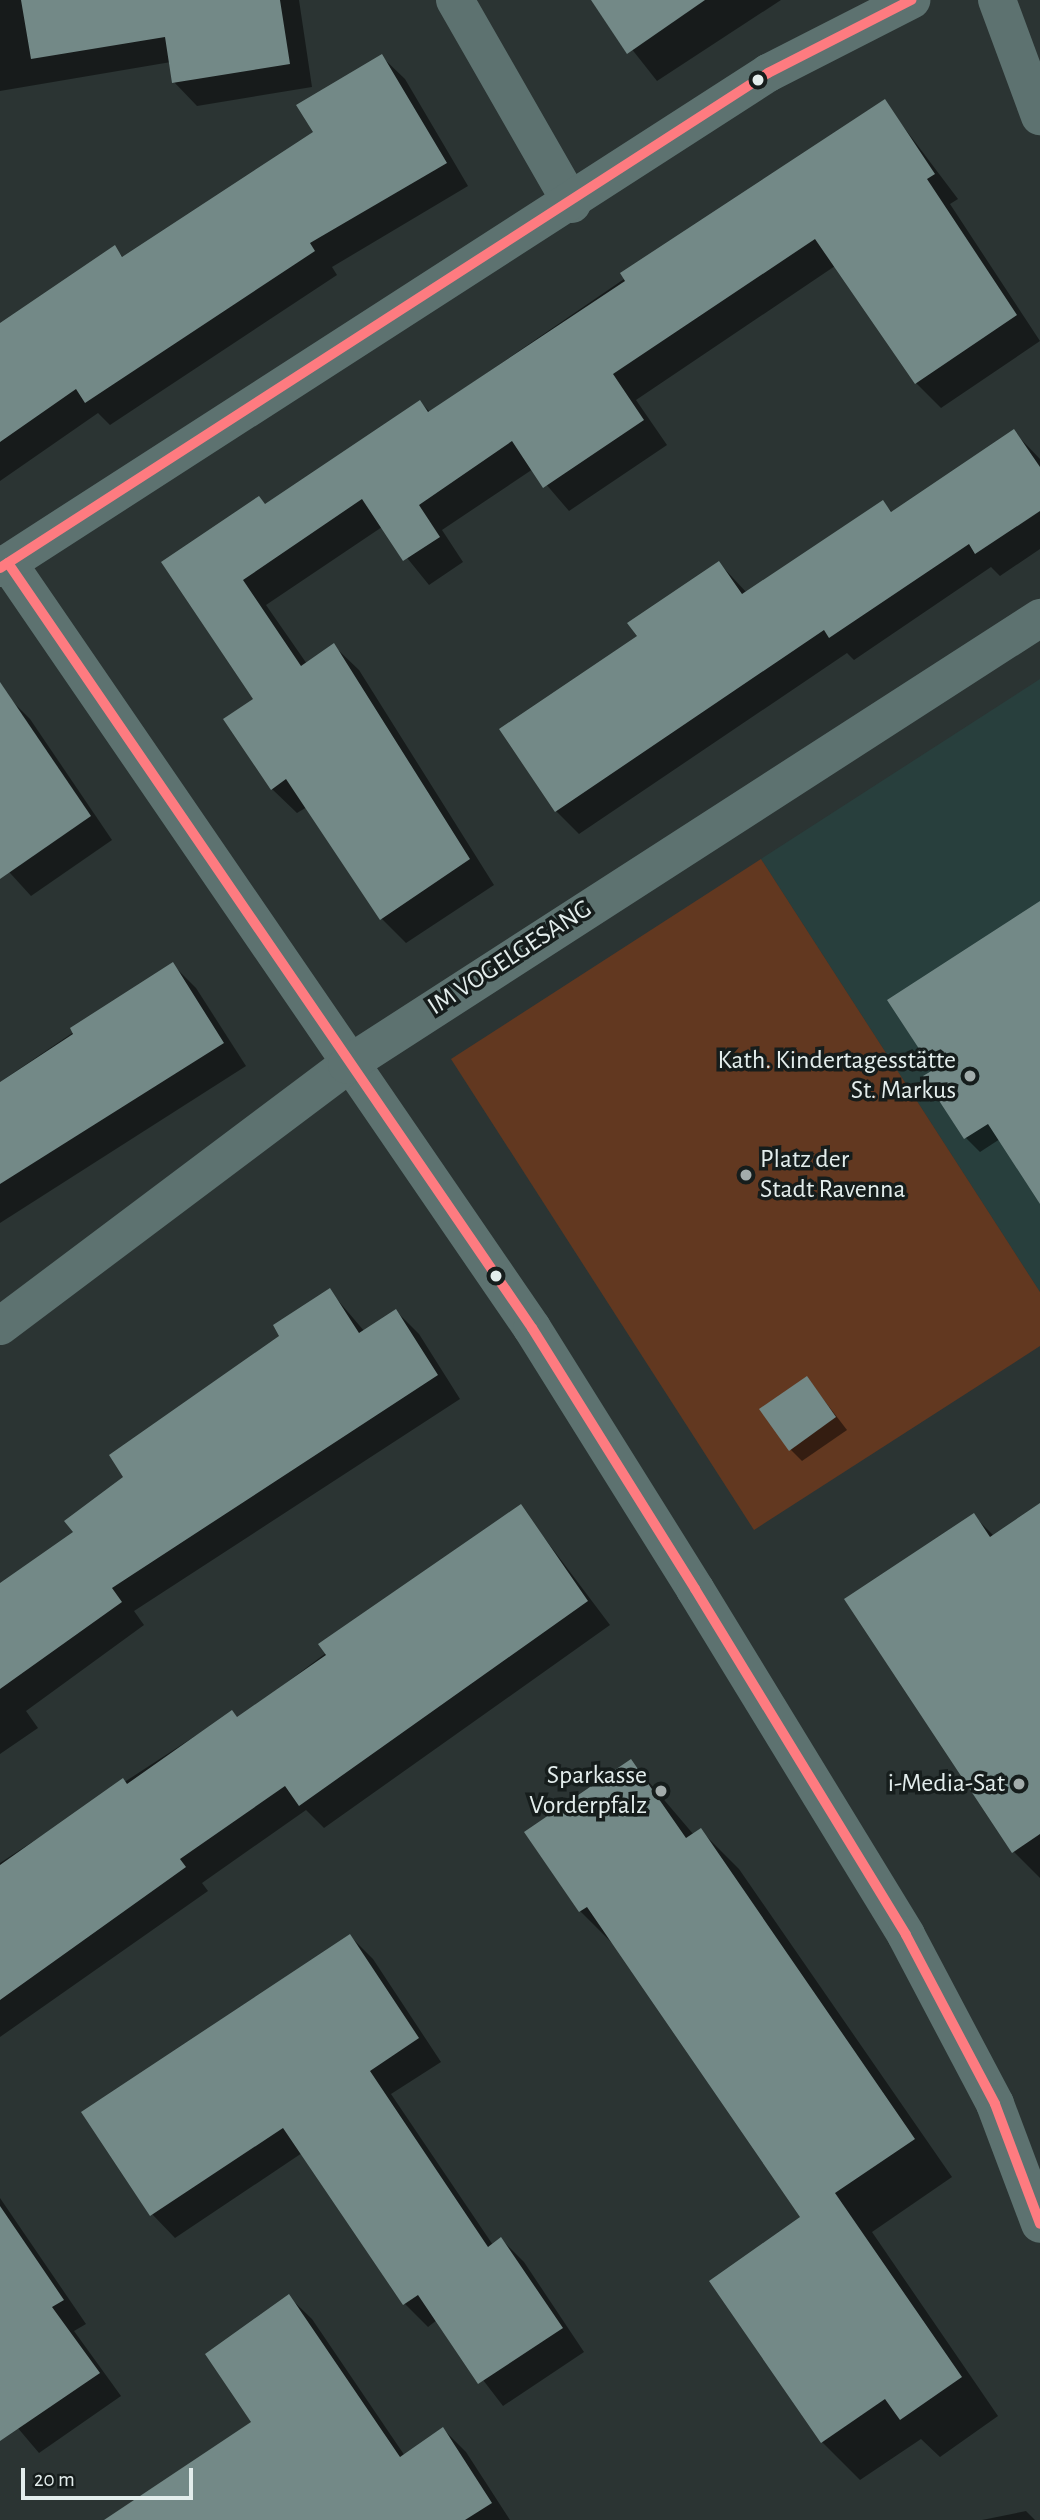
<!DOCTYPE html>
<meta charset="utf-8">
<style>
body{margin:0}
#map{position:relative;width:1040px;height:2520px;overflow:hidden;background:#2b3433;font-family:"Alegreya Sans",sans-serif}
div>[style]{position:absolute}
.built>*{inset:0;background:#283f3d}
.green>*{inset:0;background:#623820}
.shadow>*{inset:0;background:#0007}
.building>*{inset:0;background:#738987}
.street>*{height:38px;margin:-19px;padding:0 19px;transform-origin:19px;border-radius:19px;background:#5d7270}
.bus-1>*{height:10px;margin:-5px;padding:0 5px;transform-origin:5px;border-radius:5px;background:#fe7b80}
.dots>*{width:19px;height:19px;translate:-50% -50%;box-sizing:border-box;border:4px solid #161d1c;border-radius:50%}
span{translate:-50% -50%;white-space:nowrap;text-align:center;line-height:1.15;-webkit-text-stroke:7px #161d1c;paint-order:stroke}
.street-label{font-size:26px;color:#e3edec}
.poi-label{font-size:26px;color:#e3edec}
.right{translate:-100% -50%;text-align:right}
.left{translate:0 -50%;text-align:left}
.scale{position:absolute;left:21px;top:2468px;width:172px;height:32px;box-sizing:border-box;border:4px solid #e3edec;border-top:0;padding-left:9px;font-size:21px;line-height:24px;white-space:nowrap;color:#e3edec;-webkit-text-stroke:5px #161d1c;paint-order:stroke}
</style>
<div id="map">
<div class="built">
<div style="clip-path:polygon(1040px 679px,1040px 1292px,761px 859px)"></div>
</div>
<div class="green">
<div style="clip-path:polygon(761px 859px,1040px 1292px,1040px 1346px,754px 1530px,451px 1059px)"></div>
</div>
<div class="shadow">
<div style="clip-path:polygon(0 0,299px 0,312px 87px,197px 106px,174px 82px,171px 62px,0 91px)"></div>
<div style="clip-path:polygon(593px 0,781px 0,657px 81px)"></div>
<div style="clip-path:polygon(381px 56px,405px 79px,468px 186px,332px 267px,337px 275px,110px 425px,98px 413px,0 481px,0 325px,114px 248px,124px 258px,315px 133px)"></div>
<div style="clip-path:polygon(884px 101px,958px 199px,950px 204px,1040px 341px,941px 408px,916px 383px,835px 266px,636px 400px,667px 445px,569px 511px,533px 469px,442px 530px,463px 562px,429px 585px,382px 527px,266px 605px,307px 664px,334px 646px,359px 670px,494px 885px,406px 943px,382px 919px,307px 807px,297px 813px,272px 789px,255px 699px,163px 562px,266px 505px,420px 402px,430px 412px)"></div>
<div style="clip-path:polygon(1014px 432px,1040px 459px,1040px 549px,1000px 576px,991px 567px,854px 660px,847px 653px,579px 834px,556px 811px,639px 637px,719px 563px,747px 593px,883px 503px,893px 513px)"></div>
<div style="clip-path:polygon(7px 696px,30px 719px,112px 840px,31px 896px,0 862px,0 701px)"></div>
<div style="clip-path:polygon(1040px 903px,1040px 1195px,1000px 1139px,980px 1152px,966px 1138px,926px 1076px,935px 1071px)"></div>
<div style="clip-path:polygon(173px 965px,196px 988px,246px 1066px,0 1223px,0 1082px)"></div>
<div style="clip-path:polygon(330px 1291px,365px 1332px,396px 1311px,419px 1334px,460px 1399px,134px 1611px,144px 1625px,26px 1711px,38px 1728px,0 1754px,0 1585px,76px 1532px,126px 1477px)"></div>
<div style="clip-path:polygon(807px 1378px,847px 1430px,802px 1461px,790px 1449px)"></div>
<div style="clip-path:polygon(1040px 1505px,1040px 1878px,1014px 1852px,973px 1515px,994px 1536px)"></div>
<div style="clip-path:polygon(521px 1507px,610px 1625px,324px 1828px,306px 1810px,202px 1883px,208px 1891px,0 2037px,0 1863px,232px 1712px,238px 1719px)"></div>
<div style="clip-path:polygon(631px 1761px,694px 1835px,701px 1831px,739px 1869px,952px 2177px,872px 2232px,998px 2416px,940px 2457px,921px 2439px,860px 2480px,822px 2442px,803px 2217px,619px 1950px,580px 1911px)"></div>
<div style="clip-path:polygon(350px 1936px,373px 1959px,441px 2062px,391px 2094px,493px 2245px,501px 2239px,524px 2262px,584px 2352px,503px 2406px,437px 2320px,428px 2327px,405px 2304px,302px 2153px,175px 2238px,152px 2214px)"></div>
<div style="clip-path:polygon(0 2198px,86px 2324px,74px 2331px,121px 2396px,39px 2453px,0 2407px)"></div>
<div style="clip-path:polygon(288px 2296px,312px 2319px,405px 2456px,443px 2429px,466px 2452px,510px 2520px,110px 2520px,254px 2422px)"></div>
<div style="clip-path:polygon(1026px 2511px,1035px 2520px,982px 2520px)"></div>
</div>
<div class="building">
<div style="clip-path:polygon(21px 0,280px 0,290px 64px,172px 83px,165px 37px,31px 59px)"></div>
<div style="clip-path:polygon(591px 0,705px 0,627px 54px)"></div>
<div style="clip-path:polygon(382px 54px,447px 163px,310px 243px,315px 251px,85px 403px,76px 389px,0 442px,0 323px,115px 245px,122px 257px,313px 132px,296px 105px)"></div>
<div style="clip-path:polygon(885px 99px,935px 174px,927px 179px,1017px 315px,915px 384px,815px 239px,613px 374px,644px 420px,543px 488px,512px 441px,419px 505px,440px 537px,403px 561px,362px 499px,243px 580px,301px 666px,334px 643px,470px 859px,380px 920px,286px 779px,271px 790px,223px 719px,253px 699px,161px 562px,259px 496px,265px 504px,420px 400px,428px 412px,625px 281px,620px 273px)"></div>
<div style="clip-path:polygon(1014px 429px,1040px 467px,1040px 511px,975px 554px,969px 544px,829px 638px,824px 630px,555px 812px,499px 729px,637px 636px,627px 623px,719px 561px,742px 594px,883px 500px,891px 512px)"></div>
<div style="clip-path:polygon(0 682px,91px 816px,0 879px)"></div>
<div style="clip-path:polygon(1040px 901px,1040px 1204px,988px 1124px,964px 1139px,923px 1076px,933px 1070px,887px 1000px)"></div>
<div style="clip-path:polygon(173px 962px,224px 1043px,0 1184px,0 1082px,73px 1034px,70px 1028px)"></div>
<div style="clip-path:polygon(330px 1288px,359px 1333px,396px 1309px,438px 1375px,112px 1588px,122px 1602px,0 1689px,0 1583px,73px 1532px,64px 1521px,123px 1477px,109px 1455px,279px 1336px,273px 1325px)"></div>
<div style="clip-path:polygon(807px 1376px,836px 1417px,789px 1451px,759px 1409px)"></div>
<div style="clip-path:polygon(1040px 1503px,1040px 1834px,1012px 1853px,844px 1599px,974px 1513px,990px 1537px)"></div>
<div style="clip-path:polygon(521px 1504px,588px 1601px,299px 1806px,285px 1786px,180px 1859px,186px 1867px,0 2000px,0 1865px,123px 1778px,127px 1784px,232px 1710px,237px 1717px,326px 1655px,318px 1644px)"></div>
<div style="clip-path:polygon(631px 1759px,686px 1838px,701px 1828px,915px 2139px,835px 2193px,962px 2377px,900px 2420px,885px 2399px,821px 2443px,709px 2281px,800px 2217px,587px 1907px,579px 1912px,524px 1832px)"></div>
<div style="clip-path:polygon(350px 1934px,419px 2038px,370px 2071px,488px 2247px,501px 2237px,563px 2328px,478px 2384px,418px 2295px,403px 2305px,283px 2128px,150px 2216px,81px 2112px)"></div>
<div style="clip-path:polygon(0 2206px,64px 2300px,52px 2307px,100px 2373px,0 2441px)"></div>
<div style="clip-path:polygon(289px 2294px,400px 2457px,443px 2427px,492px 2503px,465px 2520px,104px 2520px,251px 2422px,205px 2354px)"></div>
</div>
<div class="street">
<div style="left:455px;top:0;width:235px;rotate:60.2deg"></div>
<div style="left:997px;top:0;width:124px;rotate:69.7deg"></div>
<div style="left:8px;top:563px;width:927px;rotate:55.59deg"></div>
<div style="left:532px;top:1328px;width:308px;rotate:58deg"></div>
<div style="left:695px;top:1589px;width:405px;rotate:58.6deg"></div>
<div style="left:906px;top:1935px;width:191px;rotate:62.2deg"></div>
<div style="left:995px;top:2104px;width:128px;rotate:69.4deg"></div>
<div style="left:0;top:568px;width:914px;rotate:-32.8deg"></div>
<div style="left:768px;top:73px;width:161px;rotate:-27deg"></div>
<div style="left:0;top:1326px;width:434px;rotate:-36.9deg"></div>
<div style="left:347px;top:1065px;width:825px;rotate:-32.82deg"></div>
</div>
<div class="bus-1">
<div style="left:8px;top:563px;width:927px;rotate:55.59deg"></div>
<div style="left:532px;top:1328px;width:308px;rotate:58deg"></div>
<div style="left:695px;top:1589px;width:405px;rotate:58.6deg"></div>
<div style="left:906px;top:1935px;width:191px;rotate:62.2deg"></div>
<div style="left:995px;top:2104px;width:128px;rotate:69.4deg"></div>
<div style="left:0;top:568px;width:914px;rotate:-32.8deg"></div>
<div style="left:768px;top:73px;width:161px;rotate:-27deg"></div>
</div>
<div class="dots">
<div style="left:758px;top:80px;background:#e3edec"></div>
<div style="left:970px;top:1076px;background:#a3acab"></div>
<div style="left:746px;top:1175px;background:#a3acab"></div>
<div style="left:496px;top:1276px;background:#e3edec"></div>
<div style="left:1019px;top:1784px;background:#a3acab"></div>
<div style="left:661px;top:1791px;background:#a3acab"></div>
</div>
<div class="street-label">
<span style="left:510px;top:958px;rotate:-33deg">IM VOGELGESANG</span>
</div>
<div class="poi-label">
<span class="right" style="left:956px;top:1076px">Kath. Kindertagesstätte<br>St. Markus</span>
<span class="left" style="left:760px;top:1175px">Platz der<br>Stadt Ravenna</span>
<span class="right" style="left:647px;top:1791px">Sparkasse<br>Vorderpfalz</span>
<span class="right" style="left:1005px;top:1784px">i-Media-Sat</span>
</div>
<div class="scale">20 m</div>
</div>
